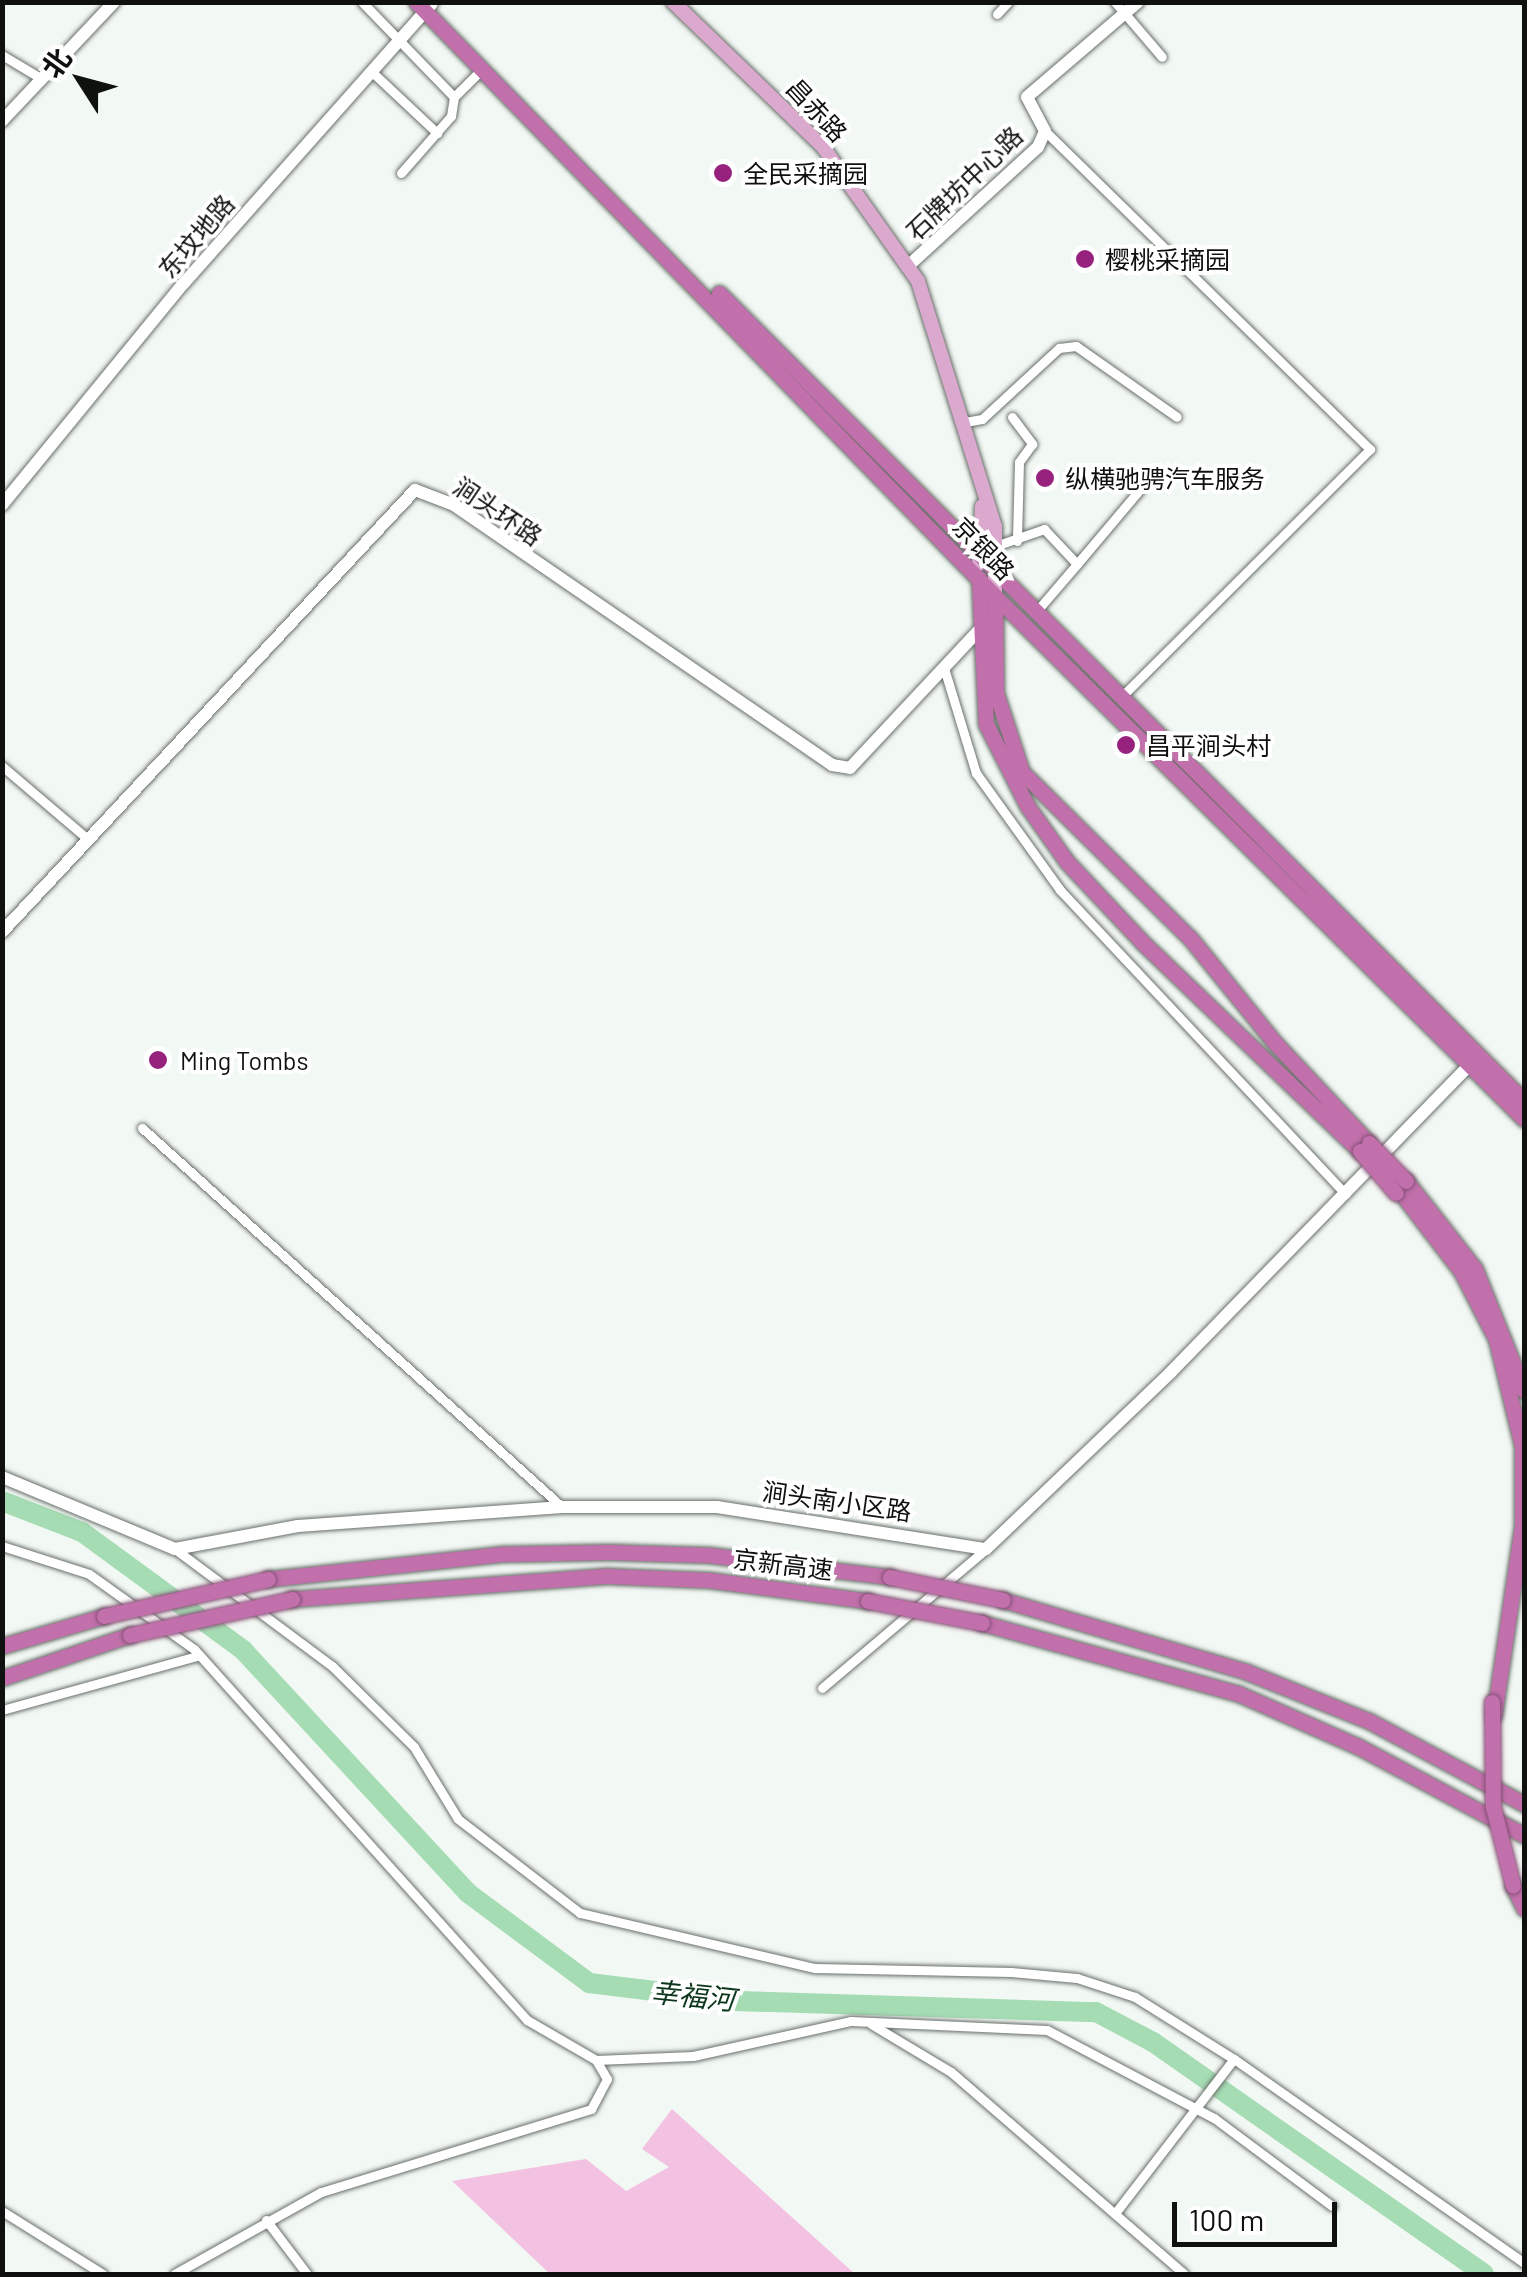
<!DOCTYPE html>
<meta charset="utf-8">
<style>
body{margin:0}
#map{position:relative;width:1527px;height:2277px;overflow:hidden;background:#f2f8f3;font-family:Barlow,"Noto Sans SC",sans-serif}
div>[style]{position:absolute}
.green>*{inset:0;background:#f3c1e2}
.river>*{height:20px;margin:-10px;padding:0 10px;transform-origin:10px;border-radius:10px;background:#a5dcb4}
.roads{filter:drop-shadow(0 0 2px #696f6a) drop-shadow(0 0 2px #696f6a)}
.street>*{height:9px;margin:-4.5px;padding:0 4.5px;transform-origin:4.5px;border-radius:4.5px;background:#fff}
.secondary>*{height:12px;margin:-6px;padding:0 6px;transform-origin:6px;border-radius:6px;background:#fff}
.primary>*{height:14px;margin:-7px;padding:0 7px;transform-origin:7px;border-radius:7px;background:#daa9cd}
.highway>*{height:15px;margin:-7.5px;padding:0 7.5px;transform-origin:7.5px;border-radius:7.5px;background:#c270ab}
.bridges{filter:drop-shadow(0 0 2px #834f74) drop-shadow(0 0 2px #834f74)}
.highway-bridge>*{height:15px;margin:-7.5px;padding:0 7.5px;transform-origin:7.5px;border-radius:7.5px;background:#c270ab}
.dots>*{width:28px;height:28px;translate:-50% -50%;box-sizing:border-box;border:5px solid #fff;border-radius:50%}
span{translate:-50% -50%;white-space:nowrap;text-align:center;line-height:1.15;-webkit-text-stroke:8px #fff;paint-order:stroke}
.street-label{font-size:25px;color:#0f110f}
.poi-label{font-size:25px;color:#0f110f}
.left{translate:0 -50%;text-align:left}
.water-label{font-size:28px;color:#0d371d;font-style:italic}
.frame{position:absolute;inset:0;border:5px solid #0f110f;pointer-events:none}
.north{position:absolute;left:30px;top:30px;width:100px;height:100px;-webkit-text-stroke:8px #fff;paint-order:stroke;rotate:306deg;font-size:28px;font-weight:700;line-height:40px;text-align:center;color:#0f110f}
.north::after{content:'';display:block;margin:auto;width:35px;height:45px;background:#0f110f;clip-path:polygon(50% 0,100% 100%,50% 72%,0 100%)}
.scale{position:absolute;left:1172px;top:2202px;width:165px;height:45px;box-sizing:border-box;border:5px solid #0f110f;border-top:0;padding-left:12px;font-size:30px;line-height:35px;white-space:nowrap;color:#0f110f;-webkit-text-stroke:8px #fff;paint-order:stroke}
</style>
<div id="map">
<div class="green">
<div style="clip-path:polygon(672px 2109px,855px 2274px,550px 2274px,452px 2181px,586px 2159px,626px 2191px,669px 2167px,642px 2149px)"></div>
</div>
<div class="river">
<div style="left:2px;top:1501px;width:86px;rotate:21.2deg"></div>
<div style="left:82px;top:1532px;width:200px;rotate:36.2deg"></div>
<div style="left:243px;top:1650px;width:331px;rotate:47.2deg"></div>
<div style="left:468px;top:1893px;width:151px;rotate:36.6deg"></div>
<div style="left:589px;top:1983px;width:148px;rotate:7deg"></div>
<div style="left:736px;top:2001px;width:360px;rotate:1.8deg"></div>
<div style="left:1096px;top:2012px;width:64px;rotate:27.8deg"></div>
<div style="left:1153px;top:2042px;width:404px;rotate:35deg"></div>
</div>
<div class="roads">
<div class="street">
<div style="left:362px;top:2px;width:132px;rotate:45.9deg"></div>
<div style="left:454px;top:97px;width:40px;rotate:-45deg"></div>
<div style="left:1115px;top:2px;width:72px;rotate:49.5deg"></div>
<div style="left:997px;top:14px;width:16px;rotate:-47deg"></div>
<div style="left:2px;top:55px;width:47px;rotate:31deg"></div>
<div style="left:371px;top:71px;width:91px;rotate:43.2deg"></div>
<div style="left:1045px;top:131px;width:455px;rotate:44.4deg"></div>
<div style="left:1370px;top:449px;width:353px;rotate:135.1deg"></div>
<div style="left:401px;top:173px;width:76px;rotate:-48.7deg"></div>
<div style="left:451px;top:116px;width:19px;rotate:-81deg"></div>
<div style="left:1012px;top:417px;width:34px;rotate:53deg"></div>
<div style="left:1032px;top:444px;width:22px;rotate:126deg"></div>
<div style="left:1019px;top:462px;width:79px;rotate:91.5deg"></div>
<div style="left:965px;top:422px;width:17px;rotate:-10deg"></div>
<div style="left:982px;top:419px;width:105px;rotate:-42.7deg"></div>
<div style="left:1059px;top:348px;width:17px;rotate:-7deg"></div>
<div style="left:1076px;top:346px;width:123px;rotate:35.1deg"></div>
<div style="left:998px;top:545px;width:49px;rotate:-19.2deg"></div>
<div style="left:1044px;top:529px;width:48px;rotate:46.7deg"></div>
<div style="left:1077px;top:564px;width:65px;rotate:130.6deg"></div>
<div style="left:1077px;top:564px;width:109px;rotate:-49.9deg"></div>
<div style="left:944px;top:668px;width:110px;rotate:73.1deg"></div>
<div style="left:976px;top:773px;width:144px;rotate:54.3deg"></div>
<div style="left:1060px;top:890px;width:417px;rotate:46.8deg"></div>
<div style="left:2px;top:766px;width:114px;rotate:40.4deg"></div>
<div style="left:142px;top:1128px;width:566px;rotate:42.06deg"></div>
<div style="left:2px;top:1546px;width:91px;rotate:17.8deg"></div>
<div style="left:89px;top:1574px;width:130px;rotate:35.6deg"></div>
<div style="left:195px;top:1650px;width:497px;rotate:48.1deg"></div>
<div style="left:527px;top:2020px;width:80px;rotate:30.1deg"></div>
<div style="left:596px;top:2060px;width:22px;rotate:60deg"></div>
<div style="left:607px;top:2079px;width:34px;rotate:118deg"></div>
<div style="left:591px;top:2109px;width:282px;rotate:162.9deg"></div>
<div style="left:321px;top:2192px;width:168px;rotate:150.8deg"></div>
<div style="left:175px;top:1549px;width:196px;rotate:36.7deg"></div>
<div style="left:332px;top:1666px;width:115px;rotate:44.6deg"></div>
<div style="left:414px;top:1747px;width:84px;rotate:58.6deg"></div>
<div style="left:458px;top:1819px;width:154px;rotate:37.6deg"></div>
<div style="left:580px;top:1913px;width:241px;rotate:13.2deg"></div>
<div style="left:815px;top:1968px;width:196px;rotate:1.2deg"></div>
<div style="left:1011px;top:1972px;width:66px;rotate:5.2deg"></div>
<div style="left:1077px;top:1978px;width:61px;rotate:18.1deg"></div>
<div style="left:1135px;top:1997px;width:117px;rotate:32.1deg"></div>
<div style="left:1234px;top:2059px;width:355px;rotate:35.1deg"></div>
<div style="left:822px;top:1688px;width:215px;rotate:-40.3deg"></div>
<div style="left:2px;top:1710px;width:205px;rotate:-15.5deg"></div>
<div style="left:871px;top:2024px;width:93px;rotate:31deg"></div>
<div style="left:951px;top:2072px;width:308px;rotate:40.9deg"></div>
<div style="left:596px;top:2060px;width:97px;rotate:-2.4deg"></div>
<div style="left:693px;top:2056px;width:162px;rotate:-12.5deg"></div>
<div style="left:851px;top:2021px;width:196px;rotate:2.6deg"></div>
<div style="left:1047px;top:2030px;width:189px;rotate:27.8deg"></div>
<div style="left:1214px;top:2118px;width:147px;rotate:36.7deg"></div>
<div style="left:2px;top:2211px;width:119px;rotate:32deg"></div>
<div style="left:1116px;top:2212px;width:193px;rotate:-52.4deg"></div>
<div style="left:266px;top:2220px;width:68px;rotate:52.8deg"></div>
</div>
<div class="secondary">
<div style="left:2px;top:121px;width:163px;rotate:-46.7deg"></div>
<div style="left:907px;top:267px;width:178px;rotate:-42.5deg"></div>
<div style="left:1038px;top:147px;width:17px;rotate:-66deg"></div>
<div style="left:1045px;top:131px;width:38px;rotate:-118deg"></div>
<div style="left:1027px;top:97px;width:146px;rotate:-40.6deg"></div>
<div style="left:2px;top:505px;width:287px;rotate:-50.7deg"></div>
<div style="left:184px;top:283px;width:373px;rotate:-48.4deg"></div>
<div style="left:2px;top:932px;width:605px;rotate:-46.94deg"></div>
<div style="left:415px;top:490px;width:42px;rotate:21deg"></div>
<div style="left:454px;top:505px;width:459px;rotate:34.5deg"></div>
<div style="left:832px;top:765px;width:18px;rotate:9deg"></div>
<div style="left:850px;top:768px;width:190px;rotate:-46.9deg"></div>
<div style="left:2px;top:1477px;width:187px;rotate:22.6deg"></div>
<div style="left:175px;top:1549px;width:125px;rotate:-10.6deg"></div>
<div style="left:298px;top:1526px;width:265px;rotate:-4.1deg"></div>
<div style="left:562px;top:1507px;width:155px"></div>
<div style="left:717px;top:1507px;width:272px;rotate:8.9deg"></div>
<div style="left:986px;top:1549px;width:255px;rotate:-43.7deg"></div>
<div style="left:1170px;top:1373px;width:423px;rotate:-45.8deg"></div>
<div style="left:1465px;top:1070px;width:16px;rotate:-27deg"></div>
</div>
<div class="primary">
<div style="left:673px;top:2px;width:209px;rotate:44deg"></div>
<div style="left:823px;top:147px;width:164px;rotate:54.7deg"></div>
<div style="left:918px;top:281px;width:257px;rotate:72.6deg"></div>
<div style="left:995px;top:526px;width:70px;rotate:90deg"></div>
<div style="left:979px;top:564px;width:58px;rotate:-87deg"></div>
</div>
<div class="highway">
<div style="left:416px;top:2px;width:830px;rotate:45.73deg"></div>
<div style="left:995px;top:596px;width:744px;rotate:44.67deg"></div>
<div style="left:719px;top:293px;width:1141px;rotate:45.11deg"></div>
<div style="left:979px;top:578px;width:146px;rotate:87.3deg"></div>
<div style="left:986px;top:724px;width:93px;rotate:63.2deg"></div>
<div style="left:1028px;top:807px;width:67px;rotate:54.7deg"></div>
<div style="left:1067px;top:862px;width:110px;rotate:46.8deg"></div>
<div style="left:1142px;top:942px;width:302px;rotate:43.8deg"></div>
<div style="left:995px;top:596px;width:97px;rotate:89.4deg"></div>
<div style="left:996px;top:693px;width:83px;rotate:71.8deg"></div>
<div style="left:1022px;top:772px;width:236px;rotate:44.7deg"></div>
<div style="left:1190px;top:938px;width:135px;rotate:51deg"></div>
<div style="left:1275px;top:1043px;width:137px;rotate:46.8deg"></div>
<div style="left:1406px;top:1181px;width:112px;rotate:51.9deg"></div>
<div style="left:1475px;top:1269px;width:131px;rotate:68.1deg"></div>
<div style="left:1398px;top:1189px;width:103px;rotate:52.5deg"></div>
<div style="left:1461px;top:1271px;width:76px;rotate:62.8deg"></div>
<div style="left:1496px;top:1339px;width:110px;rotate:76.3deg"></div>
<div style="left:1522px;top:1446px;width:80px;rotate:90deg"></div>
<div style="left:1522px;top:1526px;width:191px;rotate:98.4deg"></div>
<div style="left:268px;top:1579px;width:234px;rotate:-6.1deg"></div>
<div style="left:501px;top:1554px;width:108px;rotate:-1.1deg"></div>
<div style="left:609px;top:1552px;width:100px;rotate:1.7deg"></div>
<div style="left:709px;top:1555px;width:182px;rotate:6.9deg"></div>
<div style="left:292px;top:1599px;width:317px;rotate:-4.2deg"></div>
<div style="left:608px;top:1576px;width:101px;rotate:2.3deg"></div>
<div style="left:709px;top:1580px;width:160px;rotate:7.5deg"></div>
<div style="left:1003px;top:1600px;width:254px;rotate:16.4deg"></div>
<div style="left:1247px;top:1672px;width:131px;rotate:21.9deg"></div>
<div style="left:1369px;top:1721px;width:176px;rotate:28.2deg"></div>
<div style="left:982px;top:1623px;width:267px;rotate:15.4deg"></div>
<div style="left:1239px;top:1694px;width:129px;rotate:23.8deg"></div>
<div style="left:1357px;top:1746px;width:189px;rotate:28.1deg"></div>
<div style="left:2px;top:1646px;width:106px;rotate:-16.4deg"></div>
<div style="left:2px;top:1678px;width:135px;rotate:-18.6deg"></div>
<div style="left:1513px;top:1886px;width:25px;rotate:64deg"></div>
</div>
</div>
<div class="bridges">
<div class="highway-bridge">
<div style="left:1369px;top:1143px;width:53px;rotate:45.8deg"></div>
<div style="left:1360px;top:1151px;width:55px;rotate:49.4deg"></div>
<div style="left:890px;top:1577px;width:115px;rotate:11.5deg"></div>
<div style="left:868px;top:1601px;width:116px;rotate:10.9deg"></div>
<div style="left:104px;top:1616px;width:168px;rotate:-12.7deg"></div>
<div style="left:130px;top:1635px;width:166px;rotate:-12.5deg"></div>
<div style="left:1492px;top:1702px;width:105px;rotate:89.5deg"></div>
<div style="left:1493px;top:1807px;width:81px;rotate:75.8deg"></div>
</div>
</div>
<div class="dots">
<div style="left:723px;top:173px;background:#97227e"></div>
<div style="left:1085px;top:259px;background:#97227e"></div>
<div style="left:1045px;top:478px;background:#97227e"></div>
<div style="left:1126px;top:745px;background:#97227e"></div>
<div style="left:158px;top:1060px;background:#97227e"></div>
</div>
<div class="street-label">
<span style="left:817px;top:110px;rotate:47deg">昌赤路</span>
<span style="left:964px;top:183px;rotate:-44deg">石牌坊中心路</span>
<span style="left:196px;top:236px;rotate:-49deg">东坟地路</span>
<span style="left:498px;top:511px;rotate:34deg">涧头环路</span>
<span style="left:984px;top:548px;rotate:46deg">京银路</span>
<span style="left:837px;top:1501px;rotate:8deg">涧头南小区路</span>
<span style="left:783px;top:1564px;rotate:7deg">京新高速</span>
</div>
<div class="poi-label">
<span class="left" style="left:743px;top:173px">全民采摘园</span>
<span class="left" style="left:1105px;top:259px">樱桃采摘园</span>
<span class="left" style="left:1065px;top:478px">纵横驰骋汽车服务</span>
<span class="left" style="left:1146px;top:745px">昌平涧头村</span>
<span class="left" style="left:180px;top:1060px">Ming Tombs</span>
</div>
<div class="water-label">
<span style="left:693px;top:1995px;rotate:6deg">幸福河</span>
</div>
<div class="frame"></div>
<div class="north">北</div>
<div class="scale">100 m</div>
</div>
